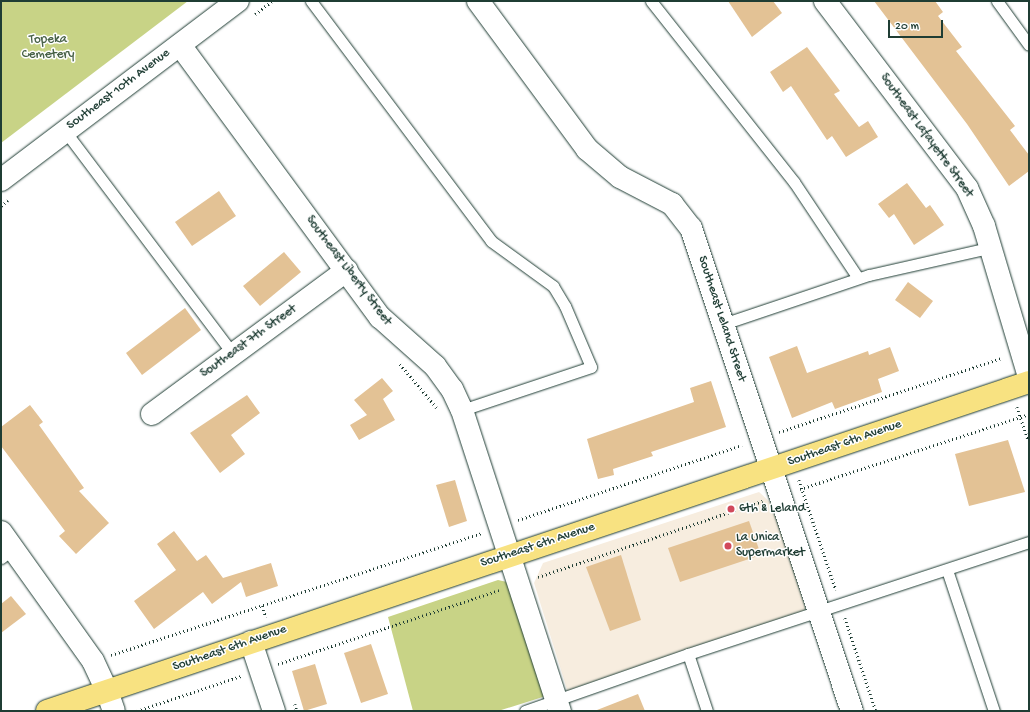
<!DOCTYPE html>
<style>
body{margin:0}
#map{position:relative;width:1030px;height:712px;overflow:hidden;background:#fff;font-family:"Gochi Hand",sans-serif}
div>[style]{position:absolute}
.built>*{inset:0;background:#f7eddf}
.green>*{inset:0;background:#c8d386}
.building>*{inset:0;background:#e3c295}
.path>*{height:2.5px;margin-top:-1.25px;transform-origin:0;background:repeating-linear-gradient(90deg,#1f3d34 0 1px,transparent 0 4px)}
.roads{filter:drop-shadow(0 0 1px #1f3d34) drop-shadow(0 0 1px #1f3d34)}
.lane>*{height:11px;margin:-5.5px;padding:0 5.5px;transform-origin:5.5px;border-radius:5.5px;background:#fff}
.street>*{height:22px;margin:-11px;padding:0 11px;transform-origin:11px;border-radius:11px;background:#fff}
.secondary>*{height:22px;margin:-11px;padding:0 11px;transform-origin:11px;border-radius:11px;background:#fff}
.primary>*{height:22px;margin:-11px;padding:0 11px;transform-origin:11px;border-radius:11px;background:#f8e281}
.dots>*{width:11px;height:11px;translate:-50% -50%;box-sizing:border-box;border:2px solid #fff;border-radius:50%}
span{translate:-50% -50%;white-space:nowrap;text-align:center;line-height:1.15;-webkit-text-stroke:3px #fff;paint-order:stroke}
.park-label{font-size:13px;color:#496248}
.street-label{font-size:13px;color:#1f3d34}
.poi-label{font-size:13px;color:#1f3d34}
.left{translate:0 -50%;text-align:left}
.frame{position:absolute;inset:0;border:2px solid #1f3d34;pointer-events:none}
.scale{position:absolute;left:888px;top:20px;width:55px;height:18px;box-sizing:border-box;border:2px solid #1f3d34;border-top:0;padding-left:5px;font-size:12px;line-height:14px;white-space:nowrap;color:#1f3d34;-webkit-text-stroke:3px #fff;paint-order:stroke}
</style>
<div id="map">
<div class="built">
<div style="clip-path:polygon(759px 492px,772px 504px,809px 618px,570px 699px,534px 583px,543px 563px)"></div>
</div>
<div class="green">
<div style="clip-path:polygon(1px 1px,188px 1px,1px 143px)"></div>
<div style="clip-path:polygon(498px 580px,507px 582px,546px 696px,498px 711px,413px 711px,388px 617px)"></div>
</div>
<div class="building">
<div style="clip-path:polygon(728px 1px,773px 1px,782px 13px,752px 37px)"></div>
<div style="clip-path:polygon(874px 1px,935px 1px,943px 12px,938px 16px,962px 47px,956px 51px,1015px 126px,1010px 130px,1029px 155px,1029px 171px,1009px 186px,967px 124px)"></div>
<div style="clip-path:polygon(807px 47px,840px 91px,834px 94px,859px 127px,868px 121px,878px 137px,846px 157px,832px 136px,827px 140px,791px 86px,783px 92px,770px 72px)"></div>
<div style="clip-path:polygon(907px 183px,926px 208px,930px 205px,944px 225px,914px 245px,894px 214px,889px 218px,878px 204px)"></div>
<div style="clip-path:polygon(219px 191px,236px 216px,192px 246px,175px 222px)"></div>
<div style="clip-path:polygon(284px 252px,301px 272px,260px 306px,243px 286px)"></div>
<div style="clip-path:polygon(908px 282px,933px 301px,920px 318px,895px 300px)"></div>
<div style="clip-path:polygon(185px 308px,201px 330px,142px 375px,126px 353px)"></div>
<div style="clip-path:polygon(797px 346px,807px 373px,868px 351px,869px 355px,890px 347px,899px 371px,878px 379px,882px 392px,835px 409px,832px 402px,792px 418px,769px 357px)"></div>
<div style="clip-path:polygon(382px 378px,393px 391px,383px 399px,395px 420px,359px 440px,350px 425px,367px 415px,354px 400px)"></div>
<div style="clip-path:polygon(711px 381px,726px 427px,651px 452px,653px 456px,613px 469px,614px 475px,598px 479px,587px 439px,694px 402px,690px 388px)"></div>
<div style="clip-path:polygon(247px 395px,260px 413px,231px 435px,245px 454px,220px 473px,190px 433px)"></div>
<div style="clip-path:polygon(30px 405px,43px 422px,39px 425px,84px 488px,79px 491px,109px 523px,76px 554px,59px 536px,65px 531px,1px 446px,1px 427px)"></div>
<div style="clip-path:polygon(1008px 440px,1025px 492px,969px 506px,955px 454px)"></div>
<div style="clip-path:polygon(455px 480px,467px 521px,449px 527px,436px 485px)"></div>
<div style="clip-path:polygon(749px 521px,761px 555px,680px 582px,668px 548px)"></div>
<div style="clip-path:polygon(174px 531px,197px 561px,206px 555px,223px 578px,271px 563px,278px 586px,246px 597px,241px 582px,212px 604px,203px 592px,154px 629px,134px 601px,176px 570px,157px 544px)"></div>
<div style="clip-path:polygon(621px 555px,641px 620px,610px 631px,586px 567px)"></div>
<div style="clip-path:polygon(11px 596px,26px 614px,1px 633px,1px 604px)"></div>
<div style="clip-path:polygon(371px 644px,388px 694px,361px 703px,344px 653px)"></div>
<div style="clip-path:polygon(315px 664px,327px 704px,304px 711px,292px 671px)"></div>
<div style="clip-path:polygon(638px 694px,645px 711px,597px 711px,597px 710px)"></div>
</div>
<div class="path">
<div style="left:255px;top:14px;width:21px;rotate:-37deg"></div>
<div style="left:1px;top:206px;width:9px;rotate:-41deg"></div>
<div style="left:400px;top:364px;width:57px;rotate:49.9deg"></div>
<div style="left:1017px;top:407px;width:36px;rotate:71deg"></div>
<div style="left:779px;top:432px;width:235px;rotate:-18.4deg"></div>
<div style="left:799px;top:480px;width:116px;rotate:71.4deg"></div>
<div style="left:800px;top:489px;width:241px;rotate:-18.1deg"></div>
<div style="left:518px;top:520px;width:236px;rotate:-18.5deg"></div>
<div style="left:538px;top:577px;width:237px;rotate:-18.7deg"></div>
<div style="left:262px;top:606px;width:12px;rotate:70deg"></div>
<div style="left:845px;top:618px;width:98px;rotate:71.6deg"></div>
<div style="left:111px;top:655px;width:390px;rotate:-18.2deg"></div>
<div style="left:278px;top:664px;width:233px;rotate:-18.5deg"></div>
<div style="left:295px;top:704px;width:7px;rotate:74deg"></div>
<div style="left:137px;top:711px;width:110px;rotate:-18.6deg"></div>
</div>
<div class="roads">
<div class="lane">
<div style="left:311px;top:1px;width:300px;rotate:53.1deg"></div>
<div style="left:491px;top:241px;width:77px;rotate:36deg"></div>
<div style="left:553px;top:286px;width:23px;rotate:59deg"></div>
<div style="left:565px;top:306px;width:66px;rotate:66.9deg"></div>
<div style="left:591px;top:367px;width:136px;rotate:161.6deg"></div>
<div style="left:651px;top:1px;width:231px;rotate:51.7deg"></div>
<div style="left:794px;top:182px;width:115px;rotate:56.3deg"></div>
<div style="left:997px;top:1px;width:54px;rotate:54deg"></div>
<div style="left:65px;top:131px;width:279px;rotate:53deg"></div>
<div style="left:723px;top:324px;width:154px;rotate:-18.6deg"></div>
<div style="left:869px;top:275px;width:123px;rotate:-12.7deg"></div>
<div style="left:1px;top:558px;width:15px;rotate:-37deg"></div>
<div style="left:947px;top:570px;width:149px;rotate:71.6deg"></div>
<div style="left:525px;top:711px;width:173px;rotate:-19.3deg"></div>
<div style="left:707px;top:711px;width:60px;rotate:-108.4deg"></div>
<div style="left:688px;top:654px;width:359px;rotate:-18.2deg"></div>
</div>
<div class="street">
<div style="left:478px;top:1px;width:184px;rotate:53.6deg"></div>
<div style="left:587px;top:149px;width:43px;rotate:40.3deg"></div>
<div style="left:620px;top:177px;width:59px;rotate:27.4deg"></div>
<div style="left:672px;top:204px;width:31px;rotate:52deg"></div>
<div style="left:691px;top:228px;width:509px;rotate:71.57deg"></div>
<div style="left:825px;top:1px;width:235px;rotate:52.8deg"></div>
<div style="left:967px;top:188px;width:42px;rotate:65.9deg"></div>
<div style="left:984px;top:226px;width:158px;rotate:73.4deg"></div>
<div style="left:180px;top:45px;width:338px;rotate:53.7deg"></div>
<div style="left:380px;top:317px;width:74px;rotate:41.7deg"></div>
<div style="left:435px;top:366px;width:29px;rotate:54deg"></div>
<div style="left:452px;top:389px;width:23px;rotate:65deg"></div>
<div style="left:462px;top:410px;width:317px;rotate:72deg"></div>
<div style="left:152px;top:414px;width:242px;rotate:-36.4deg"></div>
<div style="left:251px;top:642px;width:73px;rotate:71.6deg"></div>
<div style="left:107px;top:691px;width:21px;rotate:71deg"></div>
</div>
<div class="secondary">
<div style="left:1px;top:180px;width:297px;rotate:-37.1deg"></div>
<div style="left:1px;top:532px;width:158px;rotate:54.5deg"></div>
<div style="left:93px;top:661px;width:33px;rotate:65deg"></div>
</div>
<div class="primary">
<div style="left:47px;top:711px;width:1036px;rotate:-18.52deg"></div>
</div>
</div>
<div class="dots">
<div style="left:731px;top:509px;background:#d1495b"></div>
<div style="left:728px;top:546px;background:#d1495b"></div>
</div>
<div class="park-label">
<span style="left:48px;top:48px">Topeka<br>Cemetery</span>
</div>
<div class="street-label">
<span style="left:119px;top:90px;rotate:-37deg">Southeast 10th Avenue</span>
<span style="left:926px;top:136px;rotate:54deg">Southeast Lafayette Street</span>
<span style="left:348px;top:271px;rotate:53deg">Southeast Liberty Street</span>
<span style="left:721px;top:319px;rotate:72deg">Southeast Leland Street</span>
<span style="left:249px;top:342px;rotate:-36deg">Southeast 7th Street</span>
<span style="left:845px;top:444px;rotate:-19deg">Southeast 6th Avenue</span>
<span style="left:538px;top:546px;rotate:-18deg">Southeast 6th Avenue</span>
<span style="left:230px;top:649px;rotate:-19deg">Southeast 6th Avenue</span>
</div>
<div class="poi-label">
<span class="left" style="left:739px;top:509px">6th &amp; Leland</span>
<span class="left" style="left:736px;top:546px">La Unica<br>Supermarket</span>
</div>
<div class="frame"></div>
<div class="scale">20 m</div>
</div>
